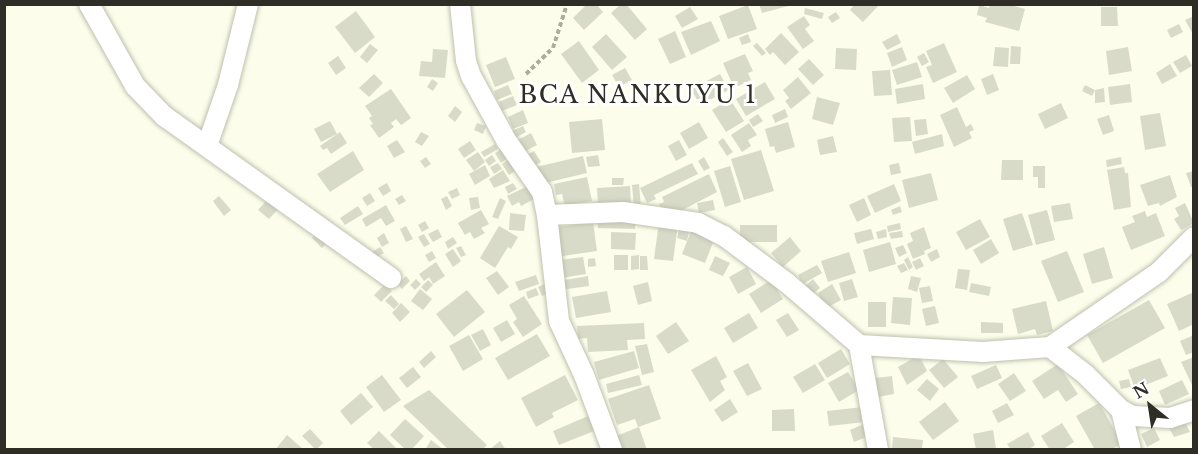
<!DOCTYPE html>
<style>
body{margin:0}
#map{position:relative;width:1198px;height:454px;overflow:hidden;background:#fcfeeb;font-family:"Libre Baskerville",serif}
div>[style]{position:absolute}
.building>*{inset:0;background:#d9dbc9}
.path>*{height:4px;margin-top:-2px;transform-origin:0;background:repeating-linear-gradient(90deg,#acad9f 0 4.5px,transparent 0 7.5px)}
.roads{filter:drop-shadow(0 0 2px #bec0ae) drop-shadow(0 0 2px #bec0ae)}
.street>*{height:20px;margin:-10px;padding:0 10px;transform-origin:10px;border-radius:10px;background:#fff}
span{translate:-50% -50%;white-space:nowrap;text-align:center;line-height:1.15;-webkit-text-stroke:6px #fff;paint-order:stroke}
.quarter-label{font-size:24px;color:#2e2e27;letter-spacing:1.5px}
.frame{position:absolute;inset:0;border:6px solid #2e2e27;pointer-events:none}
.north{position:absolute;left:1120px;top:376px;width:60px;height:60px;-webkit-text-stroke:4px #fff;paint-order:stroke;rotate:330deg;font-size:16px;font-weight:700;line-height:24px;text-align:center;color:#2e2e27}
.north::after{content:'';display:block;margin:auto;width:21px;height:27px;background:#2e2e27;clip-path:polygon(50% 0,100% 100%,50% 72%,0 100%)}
</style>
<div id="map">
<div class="building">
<div style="clip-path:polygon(587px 4px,596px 4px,603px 12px,584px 30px,573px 18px)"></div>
<div style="clip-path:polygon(621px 4px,626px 4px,647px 29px,635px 40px,611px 13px)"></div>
<div style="clip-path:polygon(759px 4px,792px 4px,792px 5px,762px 13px)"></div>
<div style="clip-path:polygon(855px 4px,880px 4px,863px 22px,850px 10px)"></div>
<div style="clip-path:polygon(990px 4px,1007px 4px,1025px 9px,1019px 31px,985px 22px,987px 18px,977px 15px,979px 5px,989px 8px)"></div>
<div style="clip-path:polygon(748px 5px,757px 29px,728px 39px,719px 16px)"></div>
<div style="clip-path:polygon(690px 7px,698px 19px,682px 28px,675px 16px)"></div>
<div style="clip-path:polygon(1101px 7px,1117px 7px,1118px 26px,1101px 26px)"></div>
<div style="clip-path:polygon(805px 8px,824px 13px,822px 19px,804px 14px)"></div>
<div style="clip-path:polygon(356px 11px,375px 37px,355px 53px,335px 27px)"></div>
<div style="clip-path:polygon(836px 12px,840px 18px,832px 23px,828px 17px)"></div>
<div style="clip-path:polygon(804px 16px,810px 25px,805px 29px,814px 41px,803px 49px,787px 27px)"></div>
<div style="clip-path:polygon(1194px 16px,1194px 36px,1185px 20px)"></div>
<div style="clip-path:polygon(711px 21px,720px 41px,691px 55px,681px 32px)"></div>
<div style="clip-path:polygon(1179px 24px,1183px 32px,1171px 38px,1167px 30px)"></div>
<div style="clip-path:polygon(675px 31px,686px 57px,670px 64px,658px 39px)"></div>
<div style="clip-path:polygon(781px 33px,799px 52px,785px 65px,773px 52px,770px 55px,765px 49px)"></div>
<div style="clip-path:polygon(606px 34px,627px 57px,612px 70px,592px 47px)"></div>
<div style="clip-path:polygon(748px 34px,751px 42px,742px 45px,739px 38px)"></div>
<div style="clip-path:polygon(897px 34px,901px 43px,887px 50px,882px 42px)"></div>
<div style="clip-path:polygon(579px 41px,599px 70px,582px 83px,561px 54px)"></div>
<div style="clip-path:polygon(757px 43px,766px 53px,762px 56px,753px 46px)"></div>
<div style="clip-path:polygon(944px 43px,957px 72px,933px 83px,926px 67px,932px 65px,926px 51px)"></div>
<div style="clip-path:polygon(370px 44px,378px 50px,367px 63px,360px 57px)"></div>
<div style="clip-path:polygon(1011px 46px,1021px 47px,1020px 64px,1010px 64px)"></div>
<div style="clip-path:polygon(902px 47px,907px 60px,892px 67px,887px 53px)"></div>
<div style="clip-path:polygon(995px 47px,1009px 48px,1008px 67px,993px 66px)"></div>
<div style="clip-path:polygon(1128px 47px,1132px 71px,1109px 75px,1106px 51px)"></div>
<div style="clip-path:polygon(836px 48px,857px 49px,856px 70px,835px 69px)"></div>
<div style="clip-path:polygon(433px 49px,448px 50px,445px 78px,419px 76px,421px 61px,432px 62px)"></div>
<div style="clip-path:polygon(924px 53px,929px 62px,922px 66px,917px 57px)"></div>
<div style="clip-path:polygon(745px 54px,753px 71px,748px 73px,751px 80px,734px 88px,723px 63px)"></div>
<div style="clip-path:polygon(1186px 55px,1192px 66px,1180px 73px,1173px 62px)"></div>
<div style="clip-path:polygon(338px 56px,346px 68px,336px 75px,328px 63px)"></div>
<div style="clip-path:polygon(506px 57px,515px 79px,495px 87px,486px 65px)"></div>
<div style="clip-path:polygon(809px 59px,824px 75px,813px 85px,798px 69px)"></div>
<div style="clip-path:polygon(917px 62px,922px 77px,897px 85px,892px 70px)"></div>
<div style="clip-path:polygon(1170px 64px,1177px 76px,1162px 84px,1156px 73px)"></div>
<div style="clip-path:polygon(625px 68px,632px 80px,619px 87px,612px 75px)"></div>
<div style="clip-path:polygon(890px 70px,892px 95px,874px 96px,872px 71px)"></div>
<div style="clip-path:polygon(374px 74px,383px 83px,369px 97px,359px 88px)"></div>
<div style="clip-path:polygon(720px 74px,729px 90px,700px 105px,691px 89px)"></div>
<div style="clip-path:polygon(993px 74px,999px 90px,987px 95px,981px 79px)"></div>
<div style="clip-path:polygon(967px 75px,975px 89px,953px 103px,944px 88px)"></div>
<div style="clip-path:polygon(798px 77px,811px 93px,791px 109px,785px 101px,789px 98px,783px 90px)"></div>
<div style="clip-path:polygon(432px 79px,438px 83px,433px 91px,427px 87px)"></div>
<div style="clip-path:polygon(765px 82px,775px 99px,746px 116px,736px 99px)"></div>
<div style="clip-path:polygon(923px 84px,925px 99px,897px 104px,895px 89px)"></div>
<div style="clip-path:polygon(1130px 84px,1132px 102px,1110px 105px,1108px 87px)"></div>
<div style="clip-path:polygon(508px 85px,512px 94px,497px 100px,494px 91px)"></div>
<div style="clip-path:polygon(1085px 85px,1095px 90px,1104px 88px,1105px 102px,1095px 103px,1095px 90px,1092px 96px,1082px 91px)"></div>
<div style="clip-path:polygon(391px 89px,411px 118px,401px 125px,396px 119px,391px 123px,394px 127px,379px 138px,370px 125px,373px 124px,369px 118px,372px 116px,365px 106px)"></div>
<div style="clip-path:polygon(513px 96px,517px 105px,502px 111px,499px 102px)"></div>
<div style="clip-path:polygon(817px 97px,840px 103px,833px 125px,812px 119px)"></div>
<div style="clip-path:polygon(730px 99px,744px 121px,726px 132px,712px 110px)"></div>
<div style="clip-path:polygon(1061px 103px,1068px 118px,1045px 129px,1038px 114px)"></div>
<div style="clip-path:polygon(455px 106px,462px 112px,455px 122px,448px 116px)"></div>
<div style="clip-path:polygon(957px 107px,966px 127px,971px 124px,974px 130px,969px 132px,972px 138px,954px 147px,940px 115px)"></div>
<div style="clip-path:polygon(785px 109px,788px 117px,775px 123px,772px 115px)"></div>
<div style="clip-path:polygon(523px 110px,528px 123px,513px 129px,508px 117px)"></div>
<div style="clip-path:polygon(1160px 113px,1166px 146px,1145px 150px,1140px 116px)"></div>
<div style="clip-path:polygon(758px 114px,763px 121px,753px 127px,749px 120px)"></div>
<div style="clip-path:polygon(1109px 115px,1114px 131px,1103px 135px,1097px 119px)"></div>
<div style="clip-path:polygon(910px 117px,912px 141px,894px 142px,892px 118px)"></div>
<div style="clip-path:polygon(602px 119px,605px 150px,572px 153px,569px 122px)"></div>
<div style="clip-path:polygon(926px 119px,928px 134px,916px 136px,914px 120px)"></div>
<div style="clip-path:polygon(330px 121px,337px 134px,321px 142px,314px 129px)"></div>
<div style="clip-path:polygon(699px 122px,708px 138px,689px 149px,680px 133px)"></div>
<div style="clip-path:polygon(788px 122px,795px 147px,776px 153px,774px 146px,770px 147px,765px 129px)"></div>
<div style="clip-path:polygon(477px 123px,486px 126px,483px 134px,474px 130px)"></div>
<div style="clip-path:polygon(749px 123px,757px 135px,748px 140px,751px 146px,742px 152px,731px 135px)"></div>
<div style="clip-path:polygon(523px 126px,526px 132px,515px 138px,512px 131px)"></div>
<div style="clip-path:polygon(340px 132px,347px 143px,331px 154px,327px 148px,323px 150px,320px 146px)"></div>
<div style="clip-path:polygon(421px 132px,429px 136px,422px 146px,415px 142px)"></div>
<div style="clip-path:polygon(531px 133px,537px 145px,522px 153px,516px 141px)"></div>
<div style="clip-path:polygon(942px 134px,944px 146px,915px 154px,912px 142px)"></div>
<div style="clip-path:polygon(833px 136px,837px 152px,820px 155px,817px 140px)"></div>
<div style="clip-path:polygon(723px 138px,733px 152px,727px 156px,718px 142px)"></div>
<div style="clip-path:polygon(397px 140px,405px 152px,394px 158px,387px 146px)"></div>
<div style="clip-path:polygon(679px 140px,687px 155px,676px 161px,668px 146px)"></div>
<div style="clip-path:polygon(470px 141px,476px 150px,464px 158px,458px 149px)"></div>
<div style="clip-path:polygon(495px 144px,498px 149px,484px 157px,481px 152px)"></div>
<div style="clip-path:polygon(504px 148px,509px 157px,501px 163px,495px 153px)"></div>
<div style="clip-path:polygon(761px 150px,774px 191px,744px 200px,731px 159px)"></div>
<div style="clip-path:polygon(353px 151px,364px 170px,330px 192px,317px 174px)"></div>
<div style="clip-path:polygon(534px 151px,541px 162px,532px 167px,525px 156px)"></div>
<div style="clip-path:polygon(478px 152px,485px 162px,474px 171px,466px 160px)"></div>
<div style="clip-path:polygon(492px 155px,496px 161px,489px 166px,485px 160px)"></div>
<div style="clip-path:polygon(598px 155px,600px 166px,588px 167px,586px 157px)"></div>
<div style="clip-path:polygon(583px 156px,587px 173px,545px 183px,542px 173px,537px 174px,536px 167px)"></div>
<div style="clip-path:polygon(426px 157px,431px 164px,425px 168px,420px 161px)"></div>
<div style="clip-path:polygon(704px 157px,710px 168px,704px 171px,698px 161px)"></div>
<div style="clip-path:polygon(1121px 157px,1122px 164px,1107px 167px,1106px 160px)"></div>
<div style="clip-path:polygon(511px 158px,518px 169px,509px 175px,502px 164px)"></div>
<div style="clip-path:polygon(1002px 160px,1023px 160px,1023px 180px,1001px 180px)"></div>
<div style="clip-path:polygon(498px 163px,502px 169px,494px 174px,490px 167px)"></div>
<div style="clip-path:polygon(692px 163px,698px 174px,654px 195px,656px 199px,647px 203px,640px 188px)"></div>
<div style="clip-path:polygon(899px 163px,901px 173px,891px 175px,889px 165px)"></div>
<div style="clip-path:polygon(485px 165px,490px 176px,475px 185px,469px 174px)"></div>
<div style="clip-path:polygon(730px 166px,741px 202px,725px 207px,714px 171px)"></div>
<div style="clip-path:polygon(1033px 166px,1045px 166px,1045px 188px,1038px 188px,1038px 177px,1033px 177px)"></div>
<div style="clip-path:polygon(1124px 167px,1125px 173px,1128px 173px,1131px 207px,1114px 210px,1107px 170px)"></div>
<div style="clip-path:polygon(503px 170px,510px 181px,494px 188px,489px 179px)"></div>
<div style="clip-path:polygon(1194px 171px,1194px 186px,1191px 187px,1186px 173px)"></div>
<div style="clip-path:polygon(931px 173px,938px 200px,909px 208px,902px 180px)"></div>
<div style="clip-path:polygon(709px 174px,717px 192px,671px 216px,663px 212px,659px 204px,664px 202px,662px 197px)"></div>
<div style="clip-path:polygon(1170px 175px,1177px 197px,1160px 206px,1159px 203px,1148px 206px,1140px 185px)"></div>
<div style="clip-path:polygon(587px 177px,592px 201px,565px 206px,562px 194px,556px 195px,554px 184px)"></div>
<div style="clip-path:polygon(612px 178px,624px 178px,623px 185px,612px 185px)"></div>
<div style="clip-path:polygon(387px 183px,391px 191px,383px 196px,378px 188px)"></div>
<div style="clip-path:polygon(513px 183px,517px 189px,508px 194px,505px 187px)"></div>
<div style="clip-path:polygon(639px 184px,641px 207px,634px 207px,632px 185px)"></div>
<div style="clip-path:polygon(894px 184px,901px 201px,875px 213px,867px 196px)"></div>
<div style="clip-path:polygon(530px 185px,536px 198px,521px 206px,519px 202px,512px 206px,507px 196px)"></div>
<div style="clip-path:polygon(630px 186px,631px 203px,598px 206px,597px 188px)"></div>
<div style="clip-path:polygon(457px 188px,460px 195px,452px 199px,448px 192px)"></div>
<div style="clip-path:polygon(370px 193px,375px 201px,367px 206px,362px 198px)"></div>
<div style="clip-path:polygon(402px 195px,406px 201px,399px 205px,395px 199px)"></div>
<div style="clip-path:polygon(219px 196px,231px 210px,224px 216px,213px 201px)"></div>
<div style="clip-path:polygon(447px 196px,452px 206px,446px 210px,441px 199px)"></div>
<div style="clip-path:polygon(478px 197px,480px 208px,471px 210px,469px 198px)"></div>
<div style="clip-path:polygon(269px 198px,280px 207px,269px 219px,258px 210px)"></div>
<div style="clip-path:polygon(500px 198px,506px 201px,498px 219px,492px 217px)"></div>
<div style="clip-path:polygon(864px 198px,871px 215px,857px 222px,849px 205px)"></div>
<div style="clip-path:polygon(713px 200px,715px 210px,699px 213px,697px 203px)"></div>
<div style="clip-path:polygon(1070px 203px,1073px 219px,1054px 222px,1051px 206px)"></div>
<div style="clip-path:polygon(1185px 203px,1194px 223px,1181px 230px,1174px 219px,1179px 216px,1175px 208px)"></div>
<div style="clip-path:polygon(386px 205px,395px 221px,386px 226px,381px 218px,366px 227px,362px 219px)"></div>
<div style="clip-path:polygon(358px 206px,363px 214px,345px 225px,340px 218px)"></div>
<div style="clip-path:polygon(900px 206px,902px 212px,893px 215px,891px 210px)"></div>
<div style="clip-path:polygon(481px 210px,489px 224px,481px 228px,485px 233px,474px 239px,470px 232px,465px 235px,458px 223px)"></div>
<div style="clip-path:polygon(1047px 210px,1055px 240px,1036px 245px,1028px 215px)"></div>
<div style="clip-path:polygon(1145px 211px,1147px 217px,1156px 213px,1165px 236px,1131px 250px,1122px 227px,1135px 222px,1132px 216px)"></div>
<div style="clip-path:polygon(510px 213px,526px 215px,524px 231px,509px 230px)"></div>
<div style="clip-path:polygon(1022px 213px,1033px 245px,1013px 251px,1003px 219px)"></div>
<div style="clip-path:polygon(598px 217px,635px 218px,635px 229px,598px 228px)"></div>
<div style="clip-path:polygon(980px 219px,990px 237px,966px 250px,956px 232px)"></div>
<div style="clip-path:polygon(425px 221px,429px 228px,422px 232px,418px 225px)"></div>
<div style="clip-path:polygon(593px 222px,597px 251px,556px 257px,552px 228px)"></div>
<div style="clip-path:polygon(659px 222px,678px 224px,673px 261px,654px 259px)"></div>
<div style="clip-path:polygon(900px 223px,901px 229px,888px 232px,887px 226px)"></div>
<div style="clip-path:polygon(740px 225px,777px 225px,777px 242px,740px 242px)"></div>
<div style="clip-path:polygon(406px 226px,413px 239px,406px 242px,400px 229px)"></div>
<div style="clip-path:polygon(499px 226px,518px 237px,511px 249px,508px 247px,495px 268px,480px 258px)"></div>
<div style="clip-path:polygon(680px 226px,690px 228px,687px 241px,677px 238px)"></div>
<div style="clip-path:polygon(924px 227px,931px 248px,924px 251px,925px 254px,913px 259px,907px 244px,913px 241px,910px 233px)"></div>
<div style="clip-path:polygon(320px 229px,331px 239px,322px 248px,312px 238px)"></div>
<div style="clip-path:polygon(438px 229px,442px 237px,433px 242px,428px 234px)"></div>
<div style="clip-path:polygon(871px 229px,874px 239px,857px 244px,854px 233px)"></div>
<div style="clip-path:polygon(886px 229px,887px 237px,878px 239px,876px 232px)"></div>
<div style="clip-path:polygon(691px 231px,714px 240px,705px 263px,682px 254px)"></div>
<div style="clip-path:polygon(902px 231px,903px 237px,891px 239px,889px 233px)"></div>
<div style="clip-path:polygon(611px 232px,636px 233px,635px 250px,611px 249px)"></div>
<div style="clip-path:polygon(384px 233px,389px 243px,382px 247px,377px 238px)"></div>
<div style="clip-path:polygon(424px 234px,430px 244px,424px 247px,418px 237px)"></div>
<div style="clip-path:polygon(453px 237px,457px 243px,448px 249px,445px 242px)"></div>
<div style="clip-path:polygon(790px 237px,801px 251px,783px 267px,771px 253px)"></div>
<div style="clip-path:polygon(991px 239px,999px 253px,981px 264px,973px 250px)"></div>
<div style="clip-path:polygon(890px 242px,896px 264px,869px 272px,863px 250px)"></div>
<div style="clip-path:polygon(903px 245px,907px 253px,899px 257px,895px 248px)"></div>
<div style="clip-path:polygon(461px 246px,466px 255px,461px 257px,456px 248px)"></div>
<div style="clip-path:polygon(380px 247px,384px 253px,375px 258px,372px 252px)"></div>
<div style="clip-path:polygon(1104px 247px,1113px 278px,1092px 284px,1083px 254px)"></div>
<div style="clip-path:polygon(453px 249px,461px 261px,453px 267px,445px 254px)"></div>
<div style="clip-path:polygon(937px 249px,940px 257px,931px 262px,927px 254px)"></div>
<div style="clip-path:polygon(432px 251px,436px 258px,429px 262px,425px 255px)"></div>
<div style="clip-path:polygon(1067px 251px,1084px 292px,1058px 302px,1041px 261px)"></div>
<div style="clip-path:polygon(849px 252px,856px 273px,828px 282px,821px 261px)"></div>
<div style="clip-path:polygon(614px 255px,628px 255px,628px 270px,614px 270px)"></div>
<div style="clip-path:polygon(639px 255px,639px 269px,631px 270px,631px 256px)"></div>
<div style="clip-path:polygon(640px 256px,647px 256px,648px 270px,640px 270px)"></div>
<div style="clip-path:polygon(715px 256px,730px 263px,723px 276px,709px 270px)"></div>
<div style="clip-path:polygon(583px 257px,586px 274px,561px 278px,559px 260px)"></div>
<div style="clip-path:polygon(908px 257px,913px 267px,909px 270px,904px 260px)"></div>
<div style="clip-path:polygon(595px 258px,596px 266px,588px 267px,588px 259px)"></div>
<div style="clip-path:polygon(920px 258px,924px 266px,916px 270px,912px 262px)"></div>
<div style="clip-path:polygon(436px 262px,445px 276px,433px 284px,429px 277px,424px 281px,419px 274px)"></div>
<div style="clip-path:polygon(904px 263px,908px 270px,901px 273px,897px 266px)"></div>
<div style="clip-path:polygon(817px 265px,822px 273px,803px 284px,798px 275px)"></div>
<div style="clip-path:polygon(747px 267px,756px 284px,738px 294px,729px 277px)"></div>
<div style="clip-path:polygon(958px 269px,970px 270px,967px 290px,955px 288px)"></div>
<div style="clip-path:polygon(497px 271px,509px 287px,498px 295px,486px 278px)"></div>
<div style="clip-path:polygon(536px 275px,539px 284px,519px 291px,515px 282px)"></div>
<div style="clip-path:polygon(406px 276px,410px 281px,402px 289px,397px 284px)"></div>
<div style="clip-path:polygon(588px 276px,589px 286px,560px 290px,559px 281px)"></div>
<div style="clip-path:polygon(911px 276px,921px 278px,917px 292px,908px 289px)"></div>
<div style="clip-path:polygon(416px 279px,421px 284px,415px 290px,410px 285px)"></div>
<div style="clip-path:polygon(813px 279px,820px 288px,812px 294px,805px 286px)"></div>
<div style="clip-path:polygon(852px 279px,858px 297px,844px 301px,839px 283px)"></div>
<div style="clip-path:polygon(428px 280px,433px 285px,426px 292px,421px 287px)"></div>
<div style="clip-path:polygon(771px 280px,783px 299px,761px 313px,749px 294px)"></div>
<div style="clip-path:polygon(648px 282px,652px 301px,638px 305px,633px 286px)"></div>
<div style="clip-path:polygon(971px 283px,991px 287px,989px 296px,969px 292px)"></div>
<div style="clip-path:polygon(385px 284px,392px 291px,381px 302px,374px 295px)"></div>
<div style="clip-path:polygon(544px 284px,549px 293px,542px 296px,538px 287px)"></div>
<div style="clip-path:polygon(832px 284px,841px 300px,826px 308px,818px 293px)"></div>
<div style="clip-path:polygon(930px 286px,933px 301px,922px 303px,919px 288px)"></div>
<div style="clip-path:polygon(536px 288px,539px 295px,528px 299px,526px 292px)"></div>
<div style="clip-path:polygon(420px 289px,432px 299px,423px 310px,411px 301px)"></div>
<div style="clip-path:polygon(467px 290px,485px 312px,454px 337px,436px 314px)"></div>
<div style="clip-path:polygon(607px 291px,611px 312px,576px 318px,572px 297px)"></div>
<div style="clip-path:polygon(1194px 292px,1194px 324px,1179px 331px,1167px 304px)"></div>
<div style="clip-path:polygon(391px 295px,399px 304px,394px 309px,385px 301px)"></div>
<div style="clip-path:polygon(524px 296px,542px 324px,523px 337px,513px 322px,517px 319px,509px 305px)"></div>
<div style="clip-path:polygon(893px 297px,912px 298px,910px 325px,891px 323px)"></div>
<div style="clip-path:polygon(1149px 300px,1165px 328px,1103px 363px,1087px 335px)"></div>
<div style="clip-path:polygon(1046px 301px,1053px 331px,1037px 335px,1035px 329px,1018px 334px,1012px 309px)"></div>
<div style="clip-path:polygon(868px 302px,886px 302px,886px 327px,868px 327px)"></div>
<div style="clip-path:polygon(401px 303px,410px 312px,400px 322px,392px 313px)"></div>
<div style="clip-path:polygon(935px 306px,939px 323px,926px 326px,922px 309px)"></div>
<div style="clip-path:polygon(749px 313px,758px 328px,733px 343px,724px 328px)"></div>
<div style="clip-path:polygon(788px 313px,799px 330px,787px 337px,776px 320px)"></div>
<div style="clip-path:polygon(507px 320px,515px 334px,501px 342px,493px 328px)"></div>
<div style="clip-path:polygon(676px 322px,689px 341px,668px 354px,656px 336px)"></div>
<div style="clip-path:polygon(981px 322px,1003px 323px,1003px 333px,981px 333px)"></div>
<div style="clip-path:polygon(644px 323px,645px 339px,627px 340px,628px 350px,588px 352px,587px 338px,578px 339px,577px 326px)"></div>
<div style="clip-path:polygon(483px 329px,491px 345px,480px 351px,471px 335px)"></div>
<div style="clip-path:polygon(537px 334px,550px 356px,508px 380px,495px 358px)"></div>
<div style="clip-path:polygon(469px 335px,483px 359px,463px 371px,449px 346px)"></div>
<div style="clip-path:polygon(1194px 335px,1194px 352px,1186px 355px,1180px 341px)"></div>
<div style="clip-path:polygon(647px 344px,654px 372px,642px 375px,635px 346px)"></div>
<div style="clip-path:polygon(841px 349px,850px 364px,827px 378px,818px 363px)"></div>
<div style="clip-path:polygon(431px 351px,436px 357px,424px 368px,419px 362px)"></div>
<div style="clip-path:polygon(634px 351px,639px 368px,599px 380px,594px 362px)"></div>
<div style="clip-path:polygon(919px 355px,927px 371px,907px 385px,898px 367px)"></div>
<div style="clip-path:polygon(716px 356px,727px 377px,720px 381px,725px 390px,710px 402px,691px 370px)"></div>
<div style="clip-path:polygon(1194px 357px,1194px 389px,1181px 362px)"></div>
<div style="clip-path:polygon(1160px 358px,1168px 376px,1135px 389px,1128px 370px)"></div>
<div style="clip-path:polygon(943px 359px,958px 377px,944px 388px,929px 370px)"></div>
<div style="clip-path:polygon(748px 363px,762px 389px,747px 396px,733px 371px)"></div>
<div style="clip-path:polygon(815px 364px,825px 380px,803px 393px,793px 377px)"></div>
<div style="clip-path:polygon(1058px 364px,1078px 394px,1066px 402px,1058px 390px,1044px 399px,1032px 381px)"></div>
<div style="clip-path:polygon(996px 365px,1002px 378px,977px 389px,971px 376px)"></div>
<div style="clip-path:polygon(413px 367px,421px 377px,407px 388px,399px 378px)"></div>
<div style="clip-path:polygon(848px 372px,859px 390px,839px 402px,828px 383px)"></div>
<div style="clip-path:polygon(1014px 373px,1026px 391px,1010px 401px,998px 384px)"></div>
<div style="clip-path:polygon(382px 375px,401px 400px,384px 412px,366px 387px)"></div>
<div style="clip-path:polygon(565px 375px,578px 400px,552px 413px,554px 417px,536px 427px,521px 398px)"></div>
<div style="clip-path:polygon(639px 375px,642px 385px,608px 393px,606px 384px)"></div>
<div style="clip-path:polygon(892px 376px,894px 394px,878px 397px,875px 378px)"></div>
<div style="clip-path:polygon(927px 379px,939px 389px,930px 401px,917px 390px)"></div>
<div style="clip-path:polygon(1129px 379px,1131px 387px,1121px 389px,1119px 381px)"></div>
<div style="clip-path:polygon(1182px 380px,1189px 394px,1165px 405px,1159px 391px)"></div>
<div style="clip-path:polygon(649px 385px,661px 419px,638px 427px,635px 419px,617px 425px,608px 399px)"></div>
<div style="clip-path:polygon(429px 390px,487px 445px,482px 450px,449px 450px,403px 406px)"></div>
<div style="clip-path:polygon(361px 393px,373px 407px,351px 425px,340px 411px)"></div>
<div style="clip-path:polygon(730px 399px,738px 412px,722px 422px,714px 410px)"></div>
<div style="clip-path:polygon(945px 402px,959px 421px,933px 440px,919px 422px)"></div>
<div style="clip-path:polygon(1007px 403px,1014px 415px,998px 423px,992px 411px)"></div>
<div style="clip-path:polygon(1099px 403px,1122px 443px,1111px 450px,1095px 450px,1076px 416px)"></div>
<div style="clip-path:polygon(863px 407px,865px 422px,829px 426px,827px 411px)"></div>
<div style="clip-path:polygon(794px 409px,795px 431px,772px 431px,772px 410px)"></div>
<div style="clip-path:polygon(588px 416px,594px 431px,559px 445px,553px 431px)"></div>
<div style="clip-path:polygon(1182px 416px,1190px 432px,1174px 437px,1167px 424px)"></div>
<div style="clip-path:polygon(405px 419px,424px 436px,411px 450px,406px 450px,390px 435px)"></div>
<div style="clip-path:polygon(1062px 423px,1074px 442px,1062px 450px,1050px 450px,1041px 436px)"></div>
<div style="clip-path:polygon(864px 424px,869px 436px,854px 442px,850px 430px)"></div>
<div style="clip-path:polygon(639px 427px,647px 450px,615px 450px,611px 438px)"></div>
<div style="clip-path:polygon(1154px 428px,1160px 440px,1147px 447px,1141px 434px)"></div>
<div style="clip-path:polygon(310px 429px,323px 443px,316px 450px,302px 436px)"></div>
<div style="clip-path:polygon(993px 430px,996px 449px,976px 450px,973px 434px)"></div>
<div style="clip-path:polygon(379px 431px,398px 450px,375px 450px,367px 443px)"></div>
<div style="clip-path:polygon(1028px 432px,1035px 445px,1028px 450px,1011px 450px,1007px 444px)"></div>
<div style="clip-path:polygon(287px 435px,304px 450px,275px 450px)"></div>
<div style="clip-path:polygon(893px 437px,923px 440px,922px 450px,892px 450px)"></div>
<div style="clip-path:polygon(431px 440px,444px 450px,425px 450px)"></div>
<div style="clip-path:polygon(500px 441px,506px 450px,489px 450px)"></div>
</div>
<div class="path">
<div style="left:526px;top:74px;width:37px;rotate:-44deg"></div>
<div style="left:553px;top:48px;width:46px;rotate:-72.3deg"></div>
</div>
<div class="roads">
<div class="street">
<div style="left:89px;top:4px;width:94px;rotate:60.7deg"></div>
<div style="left:135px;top:86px;width:42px;rotate:46deg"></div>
<div style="left:164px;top:116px;width:279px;rotate:35.5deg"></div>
<div style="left:460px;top:4px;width:57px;rotate:84deg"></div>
<div style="left:466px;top:61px;width:16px;rotate:72deg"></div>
<div style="left:471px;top:76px;width:73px;rotate:61.3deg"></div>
<div style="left:506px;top:140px;width:63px;rotate:55.3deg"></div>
<div style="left:542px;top:192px;width:24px;rotate:78deg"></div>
<div style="left:547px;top:215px;width:107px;rotate:83.5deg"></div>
<div style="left:559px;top:321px;width:60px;rotate:65.2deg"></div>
<div style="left:584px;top:375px;width:80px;rotate:69.5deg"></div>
<div style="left:207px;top:146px;width:65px;rotate:-71deg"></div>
<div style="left:228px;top:85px;width:83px;rotate:-76.1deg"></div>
<div style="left:547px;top:215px;width:76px;rotate:-2.3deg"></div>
<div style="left:623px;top:212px;width:76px;rotate:8.3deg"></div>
<div style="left:698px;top:223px;width:29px;rotate:27deg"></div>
<div style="left:724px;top:236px;width:79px;rotate:36.7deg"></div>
<div style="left:787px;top:283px;width:95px;rotate:40.7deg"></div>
<div style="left:859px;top:345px;width:107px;rotate:79.7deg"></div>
<div style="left:859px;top:345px;width:124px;rotate:3.2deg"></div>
<div style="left:983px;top:352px;width:67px;rotate:-4.3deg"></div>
<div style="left:1050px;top:347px;width:132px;rotate:-34.5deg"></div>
<div style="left:1159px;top:272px;width:49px;rotate:-45deg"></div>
<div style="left:1050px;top:347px;width:44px;rotate:37.6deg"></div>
<div style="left:1085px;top:374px;width:51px;rotate:45deg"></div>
<div style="left:1121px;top:410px;width:13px;rotate:27deg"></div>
<div style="left:1133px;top:416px;width:37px;rotate:3deg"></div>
<div style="left:1170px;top:418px;width:25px;rotate:-18deg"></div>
<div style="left:1121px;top:410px;width:41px;rotate:76deg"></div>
</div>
</div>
<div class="quarter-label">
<span style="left:638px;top:95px">BCA NANKUYU 1</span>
</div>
<div class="frame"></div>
<div class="north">N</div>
</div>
